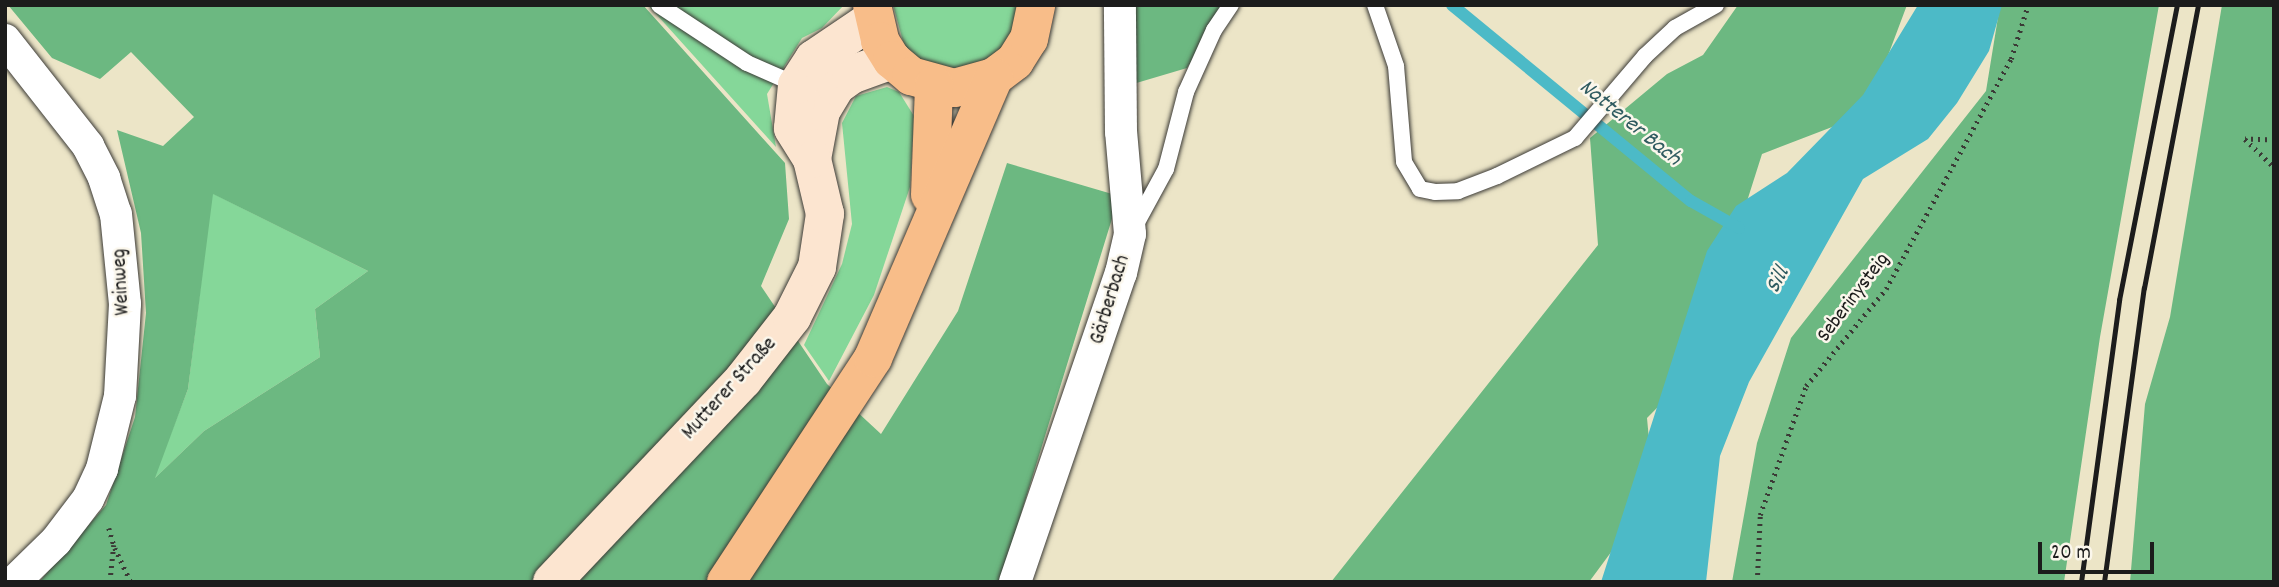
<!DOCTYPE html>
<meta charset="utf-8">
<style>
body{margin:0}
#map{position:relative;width:2279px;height:587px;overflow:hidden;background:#ece5c7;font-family:Dekko,sans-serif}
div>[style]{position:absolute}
.green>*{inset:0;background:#85d799}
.forest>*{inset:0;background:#6cb881}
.water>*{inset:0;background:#4cbac7}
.stream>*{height:12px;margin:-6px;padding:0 6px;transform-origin:6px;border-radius:6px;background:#4cbac7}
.path>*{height:4.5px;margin-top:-2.25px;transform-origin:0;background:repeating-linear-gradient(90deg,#3b3a36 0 2px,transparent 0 7px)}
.roads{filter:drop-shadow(0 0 2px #3b3a36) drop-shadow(0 0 2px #3b3a36)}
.lane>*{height:16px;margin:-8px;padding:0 8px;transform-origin:8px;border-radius:8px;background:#fff}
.street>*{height:32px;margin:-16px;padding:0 16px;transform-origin:16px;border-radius:16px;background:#fff}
.secondary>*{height:38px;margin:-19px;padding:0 19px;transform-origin:19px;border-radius:19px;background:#fce5d0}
.primary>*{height:38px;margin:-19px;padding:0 19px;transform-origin:19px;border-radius:19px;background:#f8bd89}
.rail>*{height:5px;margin:-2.5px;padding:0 2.5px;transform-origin:2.5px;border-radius:2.5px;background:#1c1c1c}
span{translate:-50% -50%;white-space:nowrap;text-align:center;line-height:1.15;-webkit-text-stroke:5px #fbf7ec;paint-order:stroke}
.street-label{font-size:21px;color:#1c1c1c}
.water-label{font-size:23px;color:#2f5b60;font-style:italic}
.frame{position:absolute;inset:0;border:7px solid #1c1c1c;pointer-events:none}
.scale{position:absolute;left:2038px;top:542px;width:116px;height:32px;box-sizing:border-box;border:4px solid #1c1c1c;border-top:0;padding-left:9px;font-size:21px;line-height:24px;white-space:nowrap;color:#1c1c1c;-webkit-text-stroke:5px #fbf7ec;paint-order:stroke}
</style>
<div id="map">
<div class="green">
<div style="clip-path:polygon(648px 5px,844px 5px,822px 28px,802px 38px,767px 94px,776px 147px)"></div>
<div style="clip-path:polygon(893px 5px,1017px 5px,1011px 37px,999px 53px,961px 71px,920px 60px,904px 45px)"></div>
<div style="clip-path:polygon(887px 87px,899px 92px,914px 116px,910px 187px,874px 295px,829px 381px,804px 345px,842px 264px,852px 224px,842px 123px,856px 96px)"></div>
<div style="clip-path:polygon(212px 193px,368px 271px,315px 309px,320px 357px,204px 431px,153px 480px,188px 389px)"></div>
</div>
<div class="forest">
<div style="clip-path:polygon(evenodd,8px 5px,643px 5px,785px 163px,789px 219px,761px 286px,827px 384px,881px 434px,958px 311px,1007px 163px,1119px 196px,1000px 582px,39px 582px,106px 505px,135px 417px,146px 313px,141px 233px,117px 130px,163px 146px,194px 117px,131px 52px,100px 79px,52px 58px,8px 5px,213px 194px,368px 271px,315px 309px,320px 357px,204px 431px,155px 478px,188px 389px,213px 194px)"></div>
<div style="clip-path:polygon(1135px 5px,1227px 5px,1187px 68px,1133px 84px)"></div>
<div style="clip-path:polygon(1738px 5px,1907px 5px,1866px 114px,1762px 154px,1729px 258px,1735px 329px,1647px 418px,1654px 494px,1589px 582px,1331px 582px,1598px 245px,1590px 138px,1667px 74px,1703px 55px)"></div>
<div style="clip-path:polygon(2000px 5px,2159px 5px,2100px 337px,2064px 582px,1732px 582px,1757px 443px,1791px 338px,1986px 91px)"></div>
<div style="clip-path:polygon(2222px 5px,2274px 5px,2274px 582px,2130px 582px,2145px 404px,2170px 317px)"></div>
</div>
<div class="water">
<div style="clip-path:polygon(1918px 5px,2002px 5px,1989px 51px,1957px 103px,1928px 139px,1863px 179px,1749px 382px,1720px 456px,1706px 582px,1601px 582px,1707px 251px,1736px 206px,1787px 173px,1863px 95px)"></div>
</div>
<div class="stream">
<div style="left:1452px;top:5px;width:309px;rotate:39.4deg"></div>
<div style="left:1691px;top:201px;width:55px;rotate:29.4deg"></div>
</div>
<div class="path">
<div style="left:2274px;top:140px;width:29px;rotate:-178deg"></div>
<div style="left:2245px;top:139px;width:40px;rotate:44deg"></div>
<div style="left:109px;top:528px;width:18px;rotate:74deg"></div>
<div style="left:114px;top:545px;width:37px;rotate:96deg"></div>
<div style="left:115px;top:548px;width:38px;rotate:65deg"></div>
<div style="left:1757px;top:582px;width:67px;rotate:-87.4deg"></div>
<div style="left:1760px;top:515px;width:137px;rotate:-70.4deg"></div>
<div style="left:1806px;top:386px;width:126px;rotate:-50.5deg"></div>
<div style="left:1886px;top:289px;width:262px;rotate:-61.5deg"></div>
<div style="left:2011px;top:59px;width:57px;rotate:-72.5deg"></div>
</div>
<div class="roads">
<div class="lane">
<div style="left:659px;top:5px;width:105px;rotate:33.4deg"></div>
<div style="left:747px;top:63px;width:55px;rotate:23.7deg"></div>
<div style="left:1375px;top:5px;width:65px;rotate:71deg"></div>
<div style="left:1396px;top:66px;width:96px;rotate:85.2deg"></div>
<div style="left:1404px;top:162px;width:31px;rotate:59deg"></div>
<div style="left:1420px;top:189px;width:15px;rotate:11deg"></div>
<div style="left:1435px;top:192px;width:23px;rotate:-2deg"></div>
<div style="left:1458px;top:191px;width:42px;rotate:-21deg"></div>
<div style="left:1497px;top:176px;width:87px;rotate:-26deg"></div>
<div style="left:1575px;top:138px;width:108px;rotate:-49.5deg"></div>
<div style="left:1645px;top:56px;width:41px;rotate:-43deg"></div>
<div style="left:1675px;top:28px;width:47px;rotate:-29.3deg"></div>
<div style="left:1135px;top:226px;width:65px;rotate:-61.5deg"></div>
<div style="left:1166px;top:169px;width:80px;rotate:-75.4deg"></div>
<div style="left:1186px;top:92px;width:68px;rotate:-65.7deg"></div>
<div style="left:1214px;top:30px;width:30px;rotate:-56deg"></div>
</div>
<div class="street">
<div style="left:5px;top:40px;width:135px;rotate:51.9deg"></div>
<div style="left:88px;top:146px;width:36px;rotate:63deg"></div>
<div style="left:104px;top:178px;width:38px;rotate:72deg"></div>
<div style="left:116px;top:214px;width:90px;rotate:84.3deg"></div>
<div style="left:125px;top:304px;width:92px;rotate:93.1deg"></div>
<div style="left:120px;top:396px;width:75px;rotate:103.9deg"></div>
<div style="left:102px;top:469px;width:33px;rotate:115deg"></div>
<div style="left:88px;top:499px;width:53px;rotate:127.3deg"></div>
<div style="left:56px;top:541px;width:59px;rotate:135.7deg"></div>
<div style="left:1015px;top:582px;width:327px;rotate:-71.1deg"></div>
<div style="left:1121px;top:273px;width:40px;rotate:-77deg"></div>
<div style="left:1130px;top:234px;width:102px;rotate:-95deg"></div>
<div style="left:1121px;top:132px;width:127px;rotate:-90.5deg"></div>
</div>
<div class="secondary">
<div style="left:812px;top:159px;width:49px;rotate:-79.4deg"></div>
<div style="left:821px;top:111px;width:29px;rotate:-59deg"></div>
<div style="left:836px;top:86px;width:19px;rotate:-36deg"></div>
<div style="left:851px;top:75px;width:44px;rotate:-20.1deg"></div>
<div style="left:552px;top:582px;width:278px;rotate:-46.6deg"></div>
<div style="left:743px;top:380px;width:80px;rotate:-52.1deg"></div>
<div style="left:792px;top:317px;width:56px;rotate:-63.4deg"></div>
<div style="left:817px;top:267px;width:54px;rotate:-81.4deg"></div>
<div style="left:825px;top:214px;width:57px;rotate:-103.3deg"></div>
<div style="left:812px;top:159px;width:36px;rotate:-122deg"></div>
<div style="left:793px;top:128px;width:43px;rotate:-84.7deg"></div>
<div style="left:797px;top:85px;width:31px;rotate:-57deg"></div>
<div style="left:814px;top:59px;width:71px;rotate:-34.1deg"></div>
</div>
<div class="primary">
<div style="left:872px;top:5px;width:37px;rotate:77deg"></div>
<div style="left:880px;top:41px;width:22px;rotate:58deg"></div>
<div style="left:892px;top:60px;width:25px;rotate:40deg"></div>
<div style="left:911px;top:76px;width:45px;rotate:15.6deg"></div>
<div style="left:954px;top:88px;width:41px;rotate:-15.4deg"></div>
<div style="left:994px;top:77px;width:26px;rotate:-37deg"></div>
<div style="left:1015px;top:61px;width:26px;rotate:-58deg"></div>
<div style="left:1029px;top:39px;width:35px;rotate:-78deg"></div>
<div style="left:930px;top:195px;width:110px;rotate:-87.9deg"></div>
<div style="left:726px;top:582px;width:268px;rotate:-56.7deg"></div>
<div style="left:873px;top:358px;width:306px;rotate:-66.7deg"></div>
</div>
</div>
<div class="rail">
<div style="left:2081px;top:582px;width:285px;rotate:-82.3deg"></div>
<div style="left:2119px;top:300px;width:301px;rotate:-78.9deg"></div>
<div style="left:2104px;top:582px;width:297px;rotate:-82.3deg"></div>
<div style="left:2144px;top:288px;width:288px;rotate:-79.2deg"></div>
</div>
<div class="street-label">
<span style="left:122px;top:282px;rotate:-93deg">Weinweg</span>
<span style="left:1854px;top:298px;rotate:-53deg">Seberinysteig</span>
<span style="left:1111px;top:300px;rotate:-73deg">Gärberbach</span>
<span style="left:730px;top:389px;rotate:-48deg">Mutterer Straße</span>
</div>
<div class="water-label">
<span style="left:1629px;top:124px;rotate:39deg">Natterer Bach</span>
<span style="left:1779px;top:281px;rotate:-61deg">Sill</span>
</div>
<div class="frame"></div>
<div class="scale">20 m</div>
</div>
